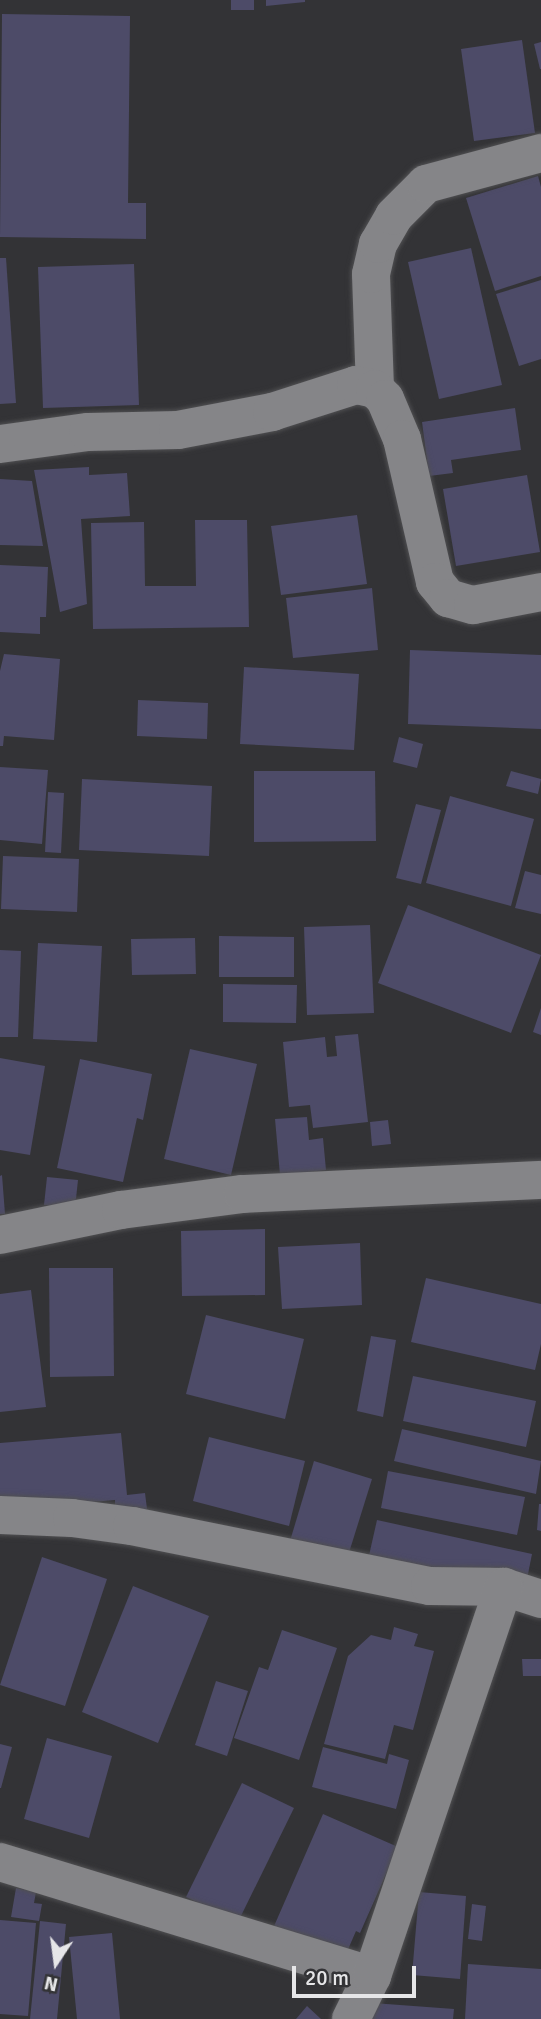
<!DOCTYPE html>
<style>
body{margin:0}
#map{position:relative;width:541px;height:2019px;overflow:hidden;background:#333336;font-family:Signika,sans-serif}
div>[style]{position:absolute}
.building>*{inset:0;background:#4d4b68}
.roads{filter:drop-shadow(0 0 2px #505052) drop-shadow(0 0 2px #505052)}
.street>*{height:38px;margin:-19px;padding:0 19px;transform-origin:19px;border-radius:19px;background:#858588}
span{translate:-50% -50%;white-space:nowrap;text-align:center;line-height:1.15;-webkit-text-stroke:5px #333336;paint-order:stroke}
.north{position:absolute;left:21px;top:1928px;width:70px;height:70px;-webkit-text-stroke:5px #333336;paint-order:stroke;rotate:193deg;font-size:19px;font-weight:700;line-height:28px;text-align:center;color:#e6e6e8}
.north::after{content:'';display:block;margin:auto;width:24px;height:32px;background:#e6e6e8;clip-path:polygon(50% 0,100% 100%,50% 72%,0 100%)}
.scale{position:absolute;left:292px;top:1966px;width:124px;height:32px;box-sizing:border-box;border:4px solid #e6e6e8;border-top:0;padding-left:9px;font-size:21px;line-height:24px;white-space:nowrap;color:#e6e6e8;-webkit-text-stroke:5px #333336;paint-order:stroke}
</style>
<div id="map">
<div class="building">
<div style="clip-path:polygon(231px 0,254px 0,254px 10px,231px 10px)"></div>
<div style="clip-path:polygon(266px 0,305px 0,305px 2px,266px 6px)"></div>
<div style="clip-path:polygon(2px 14px,130px 16px,128px 203px,146px 203px,146px 239px,0 237px)"></div>
<div style="clip-path:polygon(522px 40px,535px 133px,474px 141px,461px 49px)"></div>
<div style="clip-path:polygon(541px 42px,541px 69px,540px 69px,534px 44px)"></div>
<div style="clip-path:polygon(538px 176px,541px 187px,541px 276px,495px 291px,466px 198px)"></div>
<div style="clip-path:polygon(471px 248px,502px 385px,439px 399px,408px 262px)"></div>
<div style="clip-path:polygon(0 258px,6px 258px,16px 403px,0 404px)"></div>
<div style="clip-path:polygon(134px 264px,139px 405px,43px 408px,38px 267px)"></div>
<div style="clip-path:polygon(541px 280px,541px 359px,519px 366px,496px 294px)"></div>
<div style="clip-path:polygon(515px 408px,521px 450px,451px 460px,453px 473px,429px 476px,422px 422px)"></div>
<div style="clip-path:polygon(89px 467px,89px 475px,127px 473px,130px 516px,81px 519px,87px 604px,60px 612px,34px 470px)"></div>
<div style="clip-path:polygon(527px 475px,540px 552px,456px 566px,443px 489px)"></div>
<div style="clip-path:polygon(0 479px,32px 481px,43px 546px,0 545px)"></div>
<div style="clip-path:polygon(357px 515px,367px 584px,281px 595px,271px 526px)"></div>
<div style="clip-path:polygon(195px 520px,247px 520px,249px 627px,93px 629px,91px 523px,144px 522px,145px 586px,196px 586px)"></div>
<div style="clip-path:polygon(0 565px,48px 567px,46px 617px,40px 617px,40px 634px,0 632px)"></div>
<div style="clip-path:polygon(372px 588px,378px 650px,293px 658px,286px 598px)"></div>
<div style="clip-path:polygon(410px 650px,541px 655px,541px 729px,408px 724px)"></div>
<div style="clip-path:polygon(4px 654px,60px 659px,54px 740px,4px 736px,3px 746px,0 746px,0 671px)"></div>
<div style="clip-path:polygon(244px 667px,359px 674px,354px 750px,240px 744px)"></div>
<div style="clip-path:polygon(138px 700px,208px 703px,207px 739px,137px 736px)"></div>
<div style="clip-path:polygon(399px 737px,423px 744px,417px 768px,393px 762px)"></div>
<div style="clip-path:polygon(0 767px,48px 770px,42px 844px,0 840px)"></div>
<div style="clip-path:polygon(254px 771px,375px 771px,376px 841px,254px 842px)"></div>
<div style="clip-path:polygon(511px 771px,541px 779px,538px 794px,506px 786px)"></div>
<div style="clip-path:polygon(82px 779px,212px 786px,209px 856px,79px 850px)"></div>
<div style="clip-path:polygon(48px 792px,64px 793px,61px 853px,45px 852px)"></div>
<div style="clip-path:polygon(450px 796px,534px 819px,511px 906px,426px 883px)"></div>
<div style="clip-path:polygon(416px 804px,441px 810px,421px 884px,396px 878px)"></div>
<div style="clip-path:polygon(3px 856px,79px 859px,77px 912px,1px 909px)"></div>
<div style="clip-path:polygon(525px 871px,541px 875px,541px 914px,515px 908px)"></div>
<div style="clip-path:polygon(408px 905px,541px 955px,511px 1033px,378px 983px)"></div>
<div style="clip-path:polygon(370px 925px,374px 1013px,307px 1015px,304px 927px)"></div>
<div style="clip-path:polygon(219px 936px,294px 937px,294px 977px,219px 977px)"></div>
<div style="clip-path:polygon(195px 938px,196px 974px,132px 975px,131px 939px)"></div>
<div style="clip-path:polygon(38px 943px,102px 946px,97px 1042px,33px 1039px)"></div>
<div style="clip-path:polygon(0 950px,21px 951px,18px 1037px,0 1037px)"></div>
<div style="clip-path:polygon(223px 984px,297px 985px,296px 1023px,223px 1022px)"></div>
<div style="clip-path:polygon(541px 1008px,541px 1035px,533px 1032px)"></div>
<div style="clip-path:polygon(358px 1034px,368px 1122px,313px 1128px,310px 1105px,289px 1107px,283px 1042px,325px 1037px,327px 1057px,337px 1056px,335px 1036px)"></div>
<div style="clip-path:polygon(190px 1049px,257px 1064px,231px 1175px,164px 1159px)"></div>
<div style="clip-path:polygon(0 1058px,45px 1066px,30px 1155px,0 1150px)"></div>
<div style="clip-path:polygon(80px 1059px,152px 1074px,143px 1120px,137px 1118px,123px 1182px,57px 1168px)"></div>
<div style="clip-path:polygon(307px 1117px,309px 1140px,323px 1138px,326px 1170px,280px 1175px,275px 1119px)"></div>
<div style="clip-path:polygon(388px 1120px,391px 1144px,372px 1146px,370px 1122px)"></div>
<div style="clip-path:polygon(2px 1175px,5px 1214px,0 1214px,0 1176px)"></div>
<div style="clip-path:polygon(47px 1177px,78px 1180px,75px 1208px,44px 1205px)"></div>
<div style="clip-path:polygon(265px 1229px,265px 1295px,182px 1296px,181px 1231px)"></div>
<div style="clip-path:polygon(360px 1243px,362px 1305px,282px 1309px,278px 1247px)"></div>
<div style="clip-path:polygon(49px 1268px,113px 1268px,114px 1376px,50px 1377px)"></div>
<div style="clip-path:polygon(426px 1278px,541px 1304px,541px 1344px,535px 1370px,411px 1342px)"></div>
<div style="clip-path:polygon(31px 1290px,46px 1407px,0 1412px,0 1294px)"></div>
<div style="clip-path:polygon(206px 1315px,304px 1339px,285px 1419px,186px 1394px)"></div>
<div style="clip-path:polygon(371px 1336px,396px 1340px,383px 1417px,357px 1411px)"></div>
<div style="clip-path:polygon(413px 1376px,536px 1401px,526px 1447px,403px 1421px)"></div>
<div style="clip-path:polygon(402px 1429px,541px 1461px,536px 1494px,394px 1461px)"></div>
<div style="clip-path:polygon(121px 1433px,127px 1495px,145px 1493px,147px 1509px,115px 1512px,115px 1500px,0 1510px,0 1443px)"></div>
<div style="clip-path:polygon(209px 1437px,305px 1461px,289px 1526px,193px 1501px)"></div>
<div style="clip-path:polygon(314px 1461px,372px 1479px,347px 1559px,290px 1541px)"></div>
<div style="clip-path:polygon(388px 1471px,525px 1497px,517px 1535px,381px 1508px)"></div>
<div style="clip-path:polygon(539px 1504px,541px 1504px,541px 1531px,537px 1530px)"></div>
<div style="clip-path:polygon(377px 1520px,532px 1554px,524px 1594px,368px 1560px)"></div>
<div style="clip-path:polygon(42px 1557px,107px 1579px,65px 1706px,0 1685px)"></div>
<div style="clip-path:polygon(133px 1586px,209px 1616px,158px 1743px,82px 1712px)"></div>
<div style="clip-path:polygon(394px 1627px,418px 1634px,414px 1646px,434px 1651px,413px 1730px,394px 1725px,385px 1759px,324px 1744px,348px 1656px,371px 1635px,391px 1640px)"></div>
<div style="clip-path:polygon(282px 1630px,337px 1648px,299px 1760px,234px 1738px,259px 1667px,268px 1670px)"></div>
<div style="clip-path:polygon(522px 1659px,541px 1659px,541px 1676px,523px 1676px)"></div>
<div style="clip-path:polygon(216px 1681px,248px 1691px,227px 1756px,195px 1745px)"></div>
<div style="clip-path:polygon(47px 1738px,112px 1756px,89px 1838px,24px 1819px)"></div>
<div style="clip-path:polygon(0 1744px,12px 1747px,1px 1788px,0 1788px)"></div>
<div style="clip-path:polygon(323px 1747px,387px 1764px,389px 1754px,409px 1760px,396px 1809px,312px 1787px)"></div>
<div style="clip-path:polygon(242px 1783px,294px 1808px,238px 1922px,186px 1897px)"></div>
<div style="clip-path:polygon(323px 1814px,398px 1847px,360px 1933px,356px 1931px,343px 1961px,271px 1933px)"></div>
<div style="clip-path:polygon(16px 1888px,36px 1892px,34px 1903px,42px 1904px,39px 1921px,11px 1917px)"></div>
<div style="clip-path:polygon(419px 1892px,466px 1896px,460px 1979px,412px 1975px)"></div>
<div style="clip-path:polygon(472px 1904px,486px 1906px,482px 1941px,468px 1939px)"></div>
<div style="clip-path:polygon(0 1920px,36px 1923px,28px 2016px,0 2014px)"></div>
<div style="clip-path:polygon(40px 1921px,66px 1924px,57px 2019px,30px 2019px)"></div>
<div style="clip-path:polygon(112px 1933px,120px 2019px,77px 2019px,69px 1937px)"></div>
<div style="clip-path:polygon(468px 1964px,541px 1969px,541px 2019px,465px 2019px)"></div>
<div style="clip-path:polygon(373px 2003px,454px 2009px,453px 2019px,372px 2019px)"></div>
<div style="clip-path:polygon(307px 2006px,321px 2019px,296px 2019px)"></div>
</div>
<div class="roads">
<div class="street">
<div style="left:375px;top:389px;width:115px;rotate:-92deg"></div>
<div style="left:371px;top:274px;width:31px;rotate:-77deg"></div>
<div style="left:378px;top:244px;width:32px;rotate:-60deg"></div>
<div style="left:394px;top:216px;width:45px;rotate:-45deg"></div>
<div style="left:426px;top:184px;width:119px;rotate:-15.1deg"></div>
<div style="left:0;top:444px;width:89px;rotate:-7.8deg"></div>
<div style="left:88px;top:432px;width:90px;rotate:-1.3deg"></div>
<div style="left:178px;top:430px;width:96px;rotate:-10.8deg"></div>
<div style="left:272px;top:412px;width:88px;rotate:-17.8deg"></div>
<div style="left:356px;top:385px;width:19px;rotate:12deg"></div>
<div style="left:375px;top:389px;width:14px;rotate:45deg"></div>
<div style="left:385px;top:399px;width:43px;rotate:67deg"></div>
<div style="left:402px;top:439px;width:147px;rotate:77deg"></div>
<div style="left:435px;top:582px;width:21px;rotate:51deg"></div>
<div style="left:448px;top:598px;width:26px;rotate:16deg"></div>
<div style="left:473px;top:605px;width:69px;rotate:-10.8deg"></div>
<div style="left:0;top:1235px;width:124px;rotate:-11.7deg"></div>
<div style="left:121px;top:1210px;width:123px;rotate:-7.5deg"></div>
<div style="left:243px;top:1194px;width:298px;rotate:-2.7deg"></div>
<div style="left:0;top:1515px;width:72px;rotate:2.4deg"></div>
<div style="left:72px;top:1518px;width:61px;rotate:7.6deg"></div>
<div style="left:132px;top:1526px;width:304px;rotate:11.4deg"></div>
<div style="left:430px;top:1586px;width:74px;rotate:0.8deg"></div>
<div style="left:504px;top:1587px;width:39px;rotate:18deg"></div>
<div style="left:0;top:1862px;width:389px;rotate:17deg"></div>
<div style="left:351px;top:2019px;width:48px;rotate:-64deg"></div>
<div style="left:372px;top:1976px;width:411px;rotate:-71.3deg"></div>
</div>
</div>
<div class="north">N</div>
<div class="scale">20 m</div>
</div>
